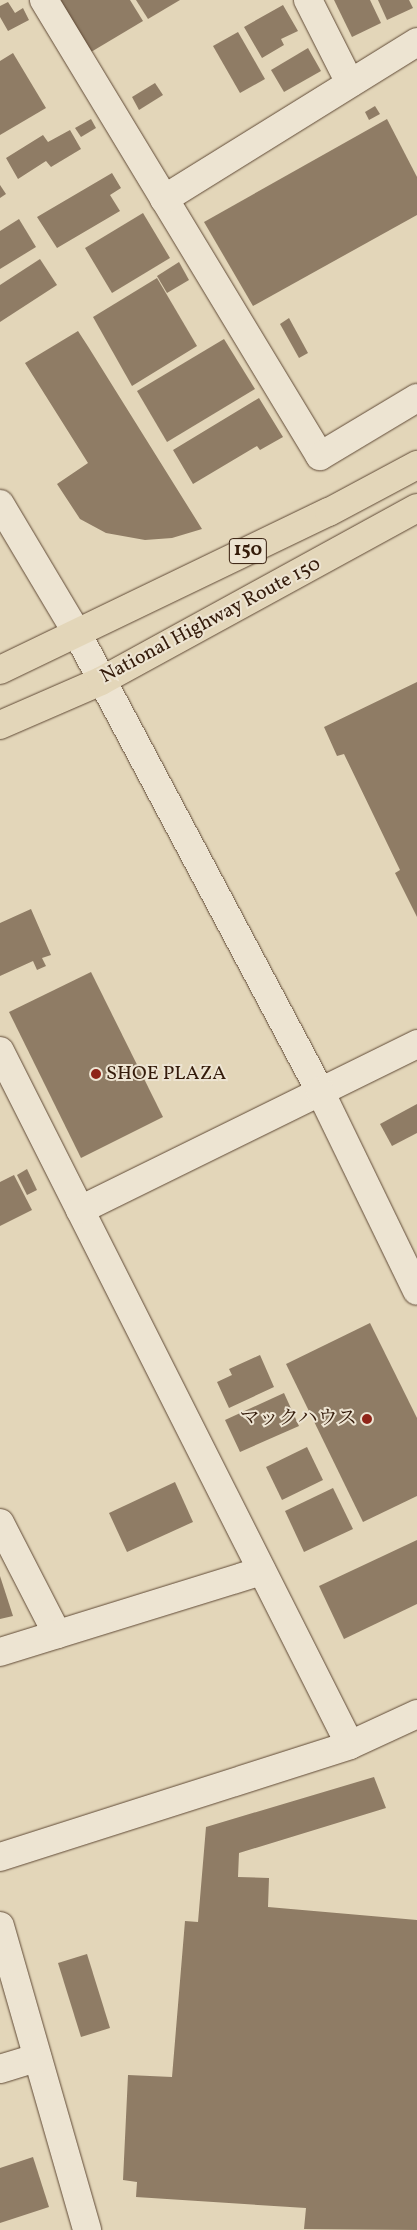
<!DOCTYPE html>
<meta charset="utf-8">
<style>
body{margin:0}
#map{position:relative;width:417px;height:2230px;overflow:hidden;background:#e3d6b9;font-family:Vollkorn,"Noto Serif JP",serif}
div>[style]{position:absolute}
.building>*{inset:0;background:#8f7c65}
.roads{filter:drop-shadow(0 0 1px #604a36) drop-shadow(0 0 1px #604a36)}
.street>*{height:28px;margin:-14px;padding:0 14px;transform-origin:14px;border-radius:14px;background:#ede4d2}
.secondary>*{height:28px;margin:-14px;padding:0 14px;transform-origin:14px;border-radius:14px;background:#ede4d2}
.highway>*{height:28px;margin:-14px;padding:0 14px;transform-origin:14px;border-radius:14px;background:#e3d6b9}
.dots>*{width:14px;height:14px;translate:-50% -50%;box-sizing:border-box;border:2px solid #ede4d2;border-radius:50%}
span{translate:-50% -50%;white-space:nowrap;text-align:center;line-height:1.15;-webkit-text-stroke:4px #ede4d2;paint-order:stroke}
.shield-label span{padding:1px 4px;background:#ede4d2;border:1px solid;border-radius:4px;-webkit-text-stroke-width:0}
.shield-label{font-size:19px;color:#341b0a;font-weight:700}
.street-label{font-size:20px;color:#341b0a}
.poi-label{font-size:20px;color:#341b0a}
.left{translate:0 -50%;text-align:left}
.right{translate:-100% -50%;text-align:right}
</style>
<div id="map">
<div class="building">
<div style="clip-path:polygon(60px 0,130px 0,143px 21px,91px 52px)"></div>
<div style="clip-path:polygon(136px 0,180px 0,148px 19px)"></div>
<div style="clip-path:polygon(334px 0,370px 0,381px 23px,352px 37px)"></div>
<div style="clip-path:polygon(378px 0,409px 0,413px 8px,387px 20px)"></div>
<div style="clip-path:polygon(8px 2px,15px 13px,23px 8px,29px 20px,8px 31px,0 17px,0 6px)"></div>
<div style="clip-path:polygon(283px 5px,298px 31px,281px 39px,284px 45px,262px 58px,244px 27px)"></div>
<div style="clip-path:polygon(238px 32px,265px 79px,240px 93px,213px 46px)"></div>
<div style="clip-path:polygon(308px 48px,321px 71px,284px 92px,271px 70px)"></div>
<div style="clip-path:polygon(13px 53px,46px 108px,0 135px,0 61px)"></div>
<div style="clip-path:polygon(155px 83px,163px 95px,139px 110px,132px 97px)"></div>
<div style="clip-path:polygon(375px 106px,380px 114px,369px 120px,365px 112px)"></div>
<div style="clip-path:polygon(91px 119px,96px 128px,81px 137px,75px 128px)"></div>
<div style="clip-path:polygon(387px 119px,417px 177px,417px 215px,253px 306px,204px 222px)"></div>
<div style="clip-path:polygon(70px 130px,81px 149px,51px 167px,46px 161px,18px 179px,6px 158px,43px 135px,48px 142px)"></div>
<div style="clip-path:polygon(112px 173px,121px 188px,110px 195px,120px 211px,57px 248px,37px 217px)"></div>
<div style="clip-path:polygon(0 185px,6px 194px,0 198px)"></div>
<div style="clip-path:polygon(143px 213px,170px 258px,112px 293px,85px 248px)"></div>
<div style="clip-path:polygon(19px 219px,36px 247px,0 269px,0 231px)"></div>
<div style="clip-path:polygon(40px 259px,57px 285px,0 322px,0 285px)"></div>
<div style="clip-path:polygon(179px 262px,189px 280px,167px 293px,157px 276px)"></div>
<div style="clip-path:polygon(157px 278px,197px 346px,132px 386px,93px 317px)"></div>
<div style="clip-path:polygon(289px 318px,308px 353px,299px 358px,280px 324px)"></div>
<div style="clip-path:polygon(78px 331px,89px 348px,202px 529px,172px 538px,145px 540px,106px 533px,80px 519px,57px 484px,88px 463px,25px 363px)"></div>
<div style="clip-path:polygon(224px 339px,255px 389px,167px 442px,137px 391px)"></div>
<div style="clip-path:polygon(259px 398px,283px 437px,260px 450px,257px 446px,193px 484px,173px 450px)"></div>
<div style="clip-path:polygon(417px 682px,417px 917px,395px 873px,400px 870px,344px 754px,337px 756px,324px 727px)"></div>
<div style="clip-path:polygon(31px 909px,51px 955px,42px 958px,46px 966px,37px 970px,33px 961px,0 976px,0 923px)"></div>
<div style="clip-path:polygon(91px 972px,163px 1117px,81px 1158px,9px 1012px)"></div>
<div style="clip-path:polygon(417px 1104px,417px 1133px,392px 1146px,380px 1124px)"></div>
<div style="clip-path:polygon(27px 1169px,37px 1190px,27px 1195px,17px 1175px)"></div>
<div style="clip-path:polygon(14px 1175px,32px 1210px,0 1226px,0 1182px)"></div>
<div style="clip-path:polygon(370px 1323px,417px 1418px,417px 1496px,363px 1522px,286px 1364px)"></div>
<div style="clip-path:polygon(260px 1355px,274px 1387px,229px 1408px,217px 1382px,232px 1375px,229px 1369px)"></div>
<div style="clip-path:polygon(284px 1393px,299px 1426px,240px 1452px,225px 1420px)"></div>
<div style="clip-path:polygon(307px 1447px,323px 1480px,282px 1500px,266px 1467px)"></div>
<div style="clip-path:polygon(175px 1482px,193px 1522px,127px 1552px,109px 1513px)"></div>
<div style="clip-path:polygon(333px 1488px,353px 1529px,304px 1552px,285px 1511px)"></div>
<div style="clip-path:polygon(417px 1540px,417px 1604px,344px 1639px,319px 1586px)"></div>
<div style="clip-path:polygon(0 1576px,13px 1616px,0 1619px)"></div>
<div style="clip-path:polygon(374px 1777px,386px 1808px,239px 1853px,238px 1877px,269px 1878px,268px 1907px,417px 1920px,417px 2230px,304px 2229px,306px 2208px,136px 2197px,137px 2182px,123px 2180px,128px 2075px,172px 2077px,185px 1921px,198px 1922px,206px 1827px)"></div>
<div style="clip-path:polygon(87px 1954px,110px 2028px,81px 2037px,58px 1963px)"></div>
<div style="clip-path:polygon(33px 2157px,49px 2207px,0 2223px,0 2168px)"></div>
</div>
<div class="roads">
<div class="street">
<div style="left:44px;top:0;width:533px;rotate:58.82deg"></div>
<div style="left:320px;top:456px;width:113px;rotate:-30.9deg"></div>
<div style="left:308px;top:0;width:93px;rotate:63.2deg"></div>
<div style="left:164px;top:199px;width:298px;rotate:-31.8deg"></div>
<div style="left:0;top:1051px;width:777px;rotate:63.24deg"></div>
<div style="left:80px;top:1210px;width:376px;rotate:-26.2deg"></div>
<div style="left:0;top:1523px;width:125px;rotate:62.8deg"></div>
<div style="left:0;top:1652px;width:274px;rotate:-17.2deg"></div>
<div style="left:0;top:1857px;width:367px;rotate:-17.7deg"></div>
<div style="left:350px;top:1745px;width:74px;rotate:-24.8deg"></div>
<div style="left:0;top:1926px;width:316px;rotate:74deg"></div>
<div style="left:0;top:2069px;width:39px;rotate:-17deg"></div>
</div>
<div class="secondary">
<div style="left:0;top:504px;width:150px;rotate:59.2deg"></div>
<div style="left:77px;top:633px;width:518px;rotate:62.05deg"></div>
<div style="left:320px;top:1091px;width:222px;rotate:64.1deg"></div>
</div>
<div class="highway">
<div style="left:0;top:670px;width:365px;rotate:-25.7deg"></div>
<div style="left:329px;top:512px;width:100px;rotate:-28.1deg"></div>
<div style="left:0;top:725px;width:110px;rotate:-23.5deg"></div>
<div style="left:101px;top:681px;width:360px;rotate:-28.7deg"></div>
</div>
</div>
<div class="dots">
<div style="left:96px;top:1074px;background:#8f2418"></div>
<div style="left:367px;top:1419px;background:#8f2418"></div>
</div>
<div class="shield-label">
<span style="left:248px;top:551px">150</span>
</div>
<div class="street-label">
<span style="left:211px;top:621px;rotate:-28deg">National Highway Route 150</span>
</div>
<div class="poi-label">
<span class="left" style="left:106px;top:1074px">SHOE PLAZA</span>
<span class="right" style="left:357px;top:1419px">マックハウス</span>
</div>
</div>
